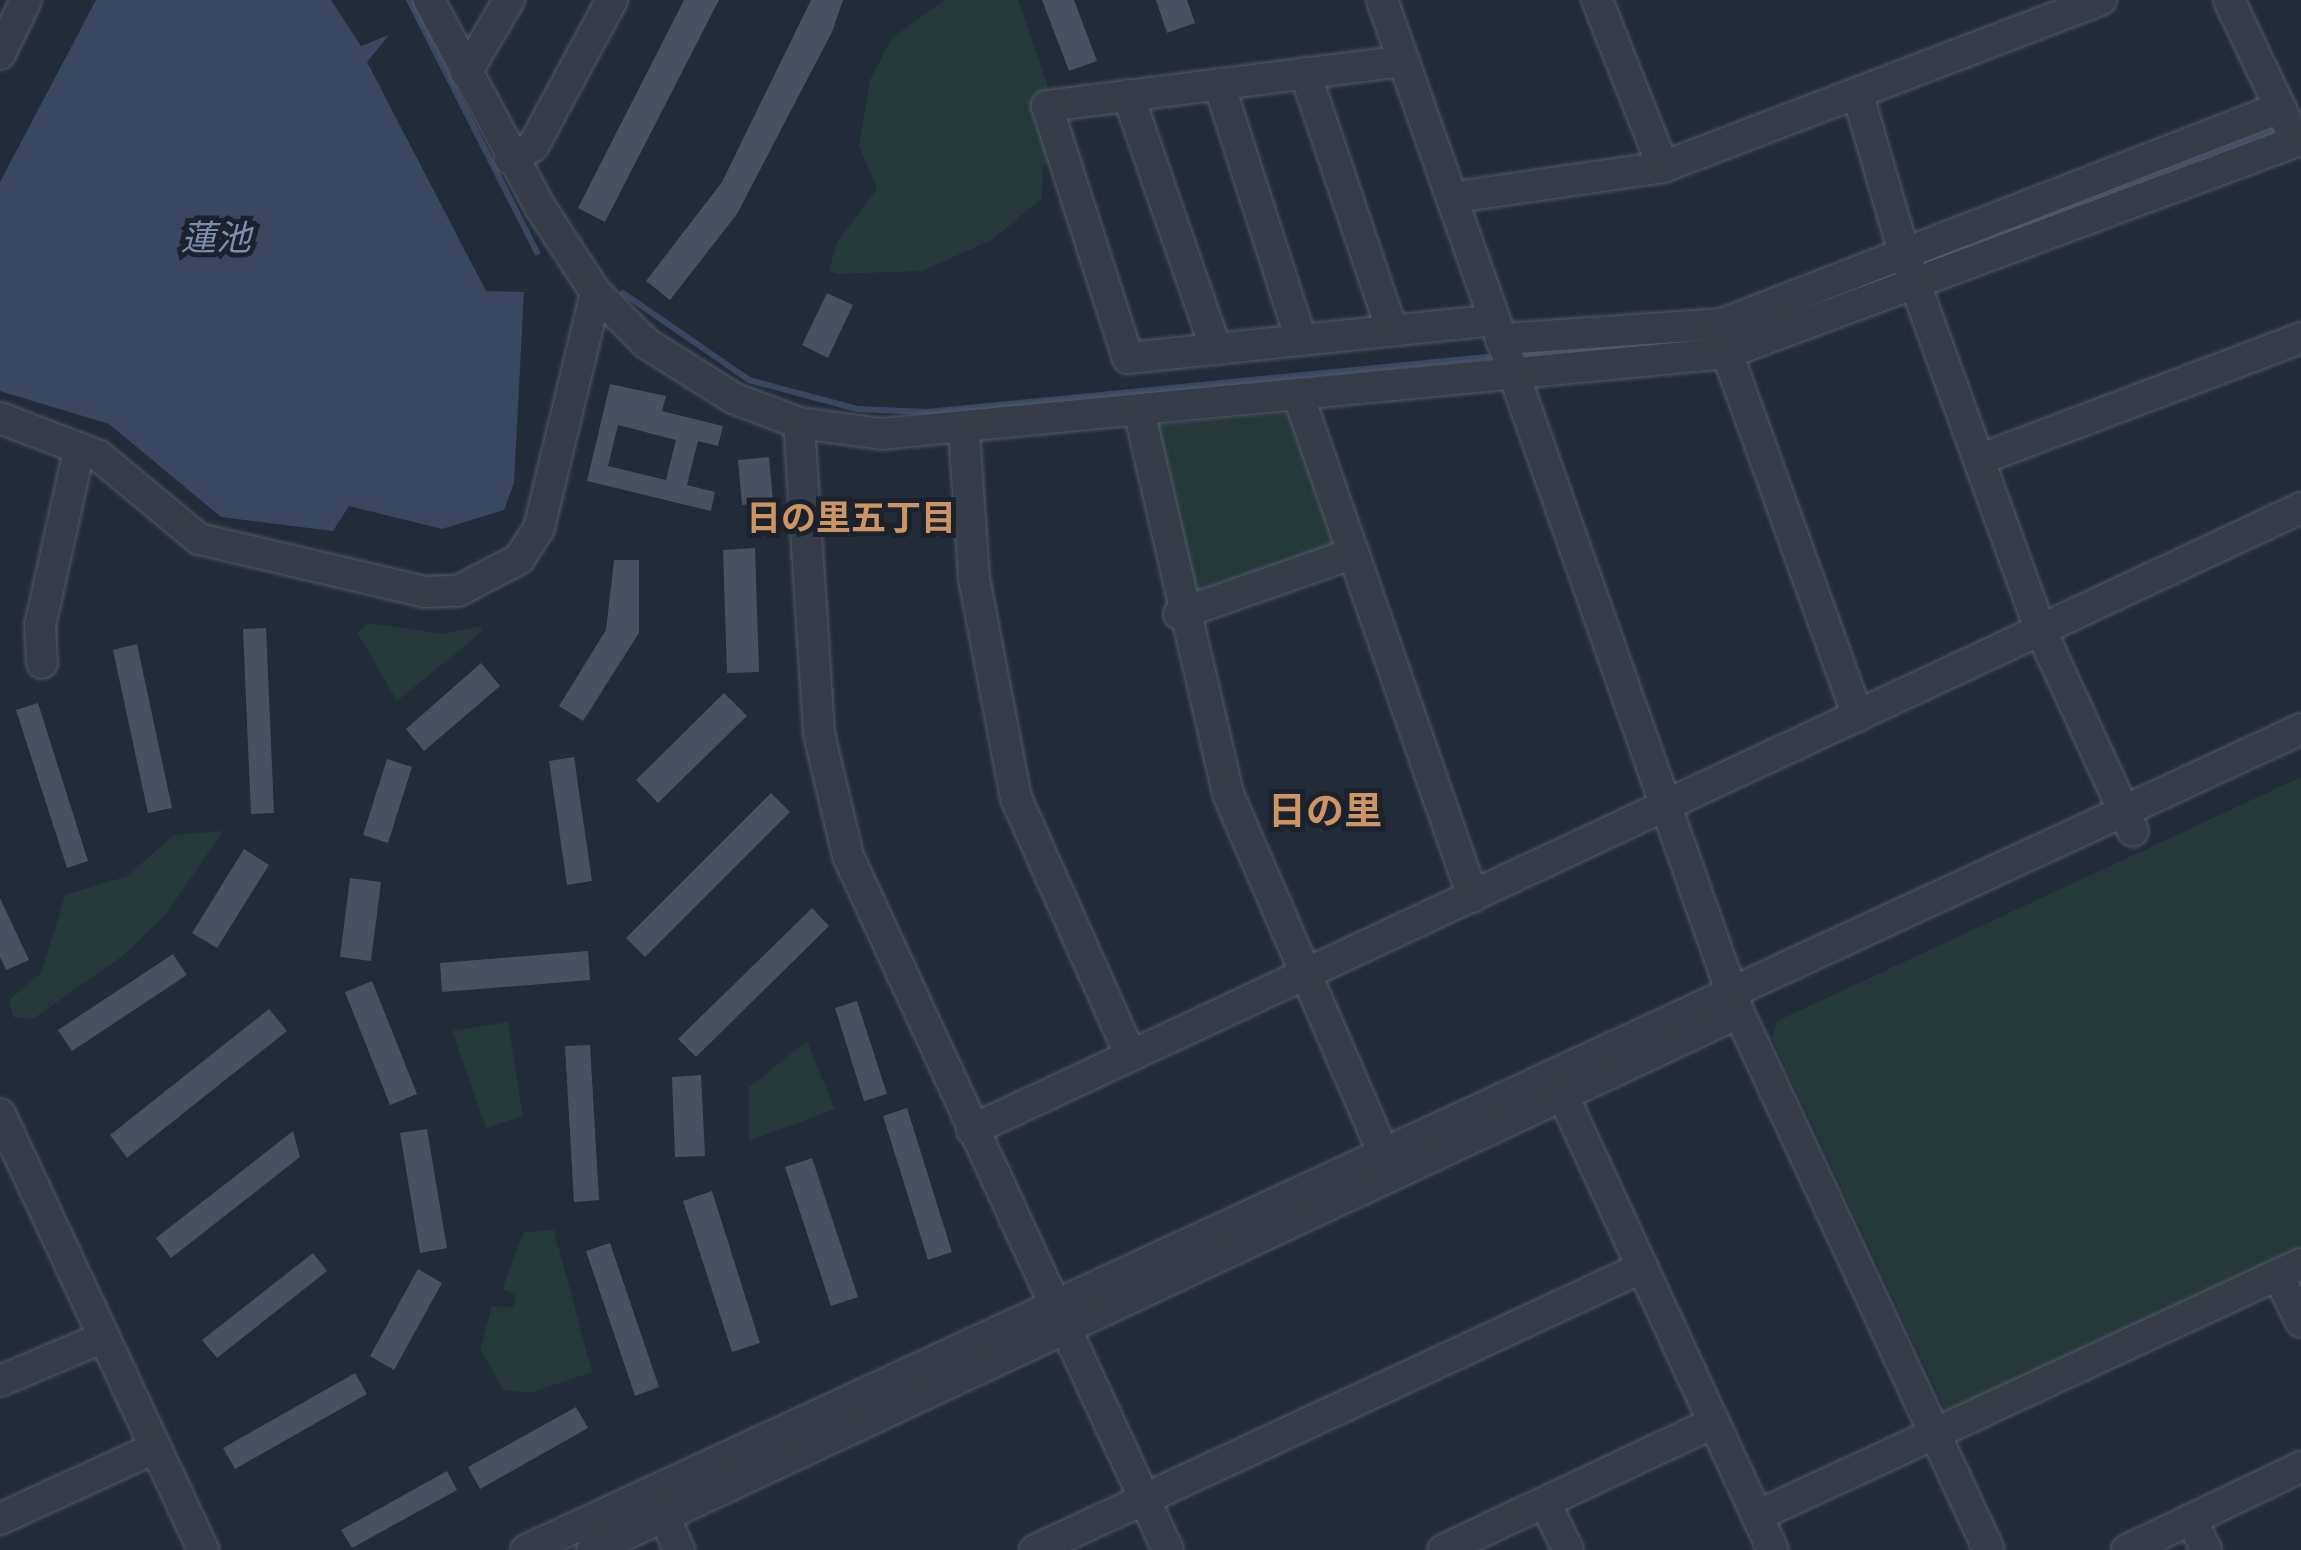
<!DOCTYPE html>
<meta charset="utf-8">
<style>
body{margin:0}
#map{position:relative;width:2301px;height:1550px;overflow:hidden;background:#222b38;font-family:"PT Sans","Noto Sans JP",sans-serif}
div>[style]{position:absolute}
.green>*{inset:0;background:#25383a}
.water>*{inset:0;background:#394860}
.stream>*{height:6px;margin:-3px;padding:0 3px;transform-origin:3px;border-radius:3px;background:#394860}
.building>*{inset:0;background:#495160}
.roads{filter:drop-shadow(0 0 2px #545a66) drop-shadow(0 0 2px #545a66)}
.minor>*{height:30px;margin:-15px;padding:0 15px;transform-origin:15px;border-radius:15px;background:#363d48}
span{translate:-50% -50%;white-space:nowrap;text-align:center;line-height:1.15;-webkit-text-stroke:10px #1b222d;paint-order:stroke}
.water-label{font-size:35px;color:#7a8dab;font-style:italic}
.neighbourhood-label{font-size:35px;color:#cd9563;font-weight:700}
.quarter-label{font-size:38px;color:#cd9563;font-weight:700}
</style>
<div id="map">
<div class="green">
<div style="clip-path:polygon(944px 0,1018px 0,1047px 83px,1053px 159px,1043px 164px,1042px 198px,992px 240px,922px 271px,837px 274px,829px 271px,837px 242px,877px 189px,859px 146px,870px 80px,891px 39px)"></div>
<div style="clip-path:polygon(1280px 413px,1291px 416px,1336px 552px,1198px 602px,1157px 425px)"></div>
<div style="clip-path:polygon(369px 623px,444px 634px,480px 626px,482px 632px,397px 701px,357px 632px)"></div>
<div style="clip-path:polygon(2301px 777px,2301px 1252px,1949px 1417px,1772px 1038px,1777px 1021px)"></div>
<div style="clip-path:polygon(223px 831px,166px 914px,124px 955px,33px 1019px,13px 1017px,9px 1000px,41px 973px,65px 895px,128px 876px,173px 835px)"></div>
<div style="clip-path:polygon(508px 1022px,523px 1116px,486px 1128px,452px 1031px)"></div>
<div style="clip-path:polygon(807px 1041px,835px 1109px,749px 1141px,749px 1087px)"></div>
<div style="clip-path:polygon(554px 1230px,592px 1372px,529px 1393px,503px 1390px,480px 1348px,492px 1306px,513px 1307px,516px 1294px,502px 1289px,524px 1232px)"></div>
</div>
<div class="water">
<div style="clip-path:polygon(96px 0,331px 0,361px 46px,389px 35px,367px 62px,486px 291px,524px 292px,514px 483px,504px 510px,442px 529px,349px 506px,333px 531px,221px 517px,109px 424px,0 391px,0 182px)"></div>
</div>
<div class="stream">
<div style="left:409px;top:0;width:283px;rotate:63.1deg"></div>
<div style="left:2008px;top:229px;width:292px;rotate:-20.4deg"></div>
<div style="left:623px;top:293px;width:153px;rotate:34.6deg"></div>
<div style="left:749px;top:380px;width:112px;rotate:15deg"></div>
<div style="left:857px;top:409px;width:70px;rotate:2.5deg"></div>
<div style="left:927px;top:412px;width:572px;rotate:-5.62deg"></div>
<div style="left:1518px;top:355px;width:168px;rotate:-4.8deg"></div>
</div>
<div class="building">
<div style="clip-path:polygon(684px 0,719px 0,605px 222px,578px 208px)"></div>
<div style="clip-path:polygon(811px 0,843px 0,832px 32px,737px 214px,670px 300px,646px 281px,722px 182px)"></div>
<div style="clip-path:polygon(1042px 0,1074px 0,1097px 61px,1069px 71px)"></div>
<div style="clip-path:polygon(1156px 0,1187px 0,1195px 23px,1167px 33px)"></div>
<div style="clip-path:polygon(827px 293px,853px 305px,828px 358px,802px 345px)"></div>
<div style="clip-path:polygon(evenodd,610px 384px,666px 396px,662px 411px,723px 426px,718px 446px,698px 441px,687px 485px,715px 492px,711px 511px,587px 481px,610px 384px,618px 425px,676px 440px,666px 480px,608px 466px,618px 425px)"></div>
<div style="clip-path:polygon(769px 457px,773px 502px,742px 505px,738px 460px)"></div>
<div style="clip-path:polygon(755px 548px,759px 672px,727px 673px,723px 550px)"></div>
<div style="clip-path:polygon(614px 560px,639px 560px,639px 633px,583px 721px,559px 706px,606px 630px)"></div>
<div style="clip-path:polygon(266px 628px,274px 813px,251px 814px,243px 629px)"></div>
<div style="clip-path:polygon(137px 644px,172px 808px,148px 813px,113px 650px)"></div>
<div style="clip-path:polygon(481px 663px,500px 686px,424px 751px,406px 729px)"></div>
<div style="clip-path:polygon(724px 693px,747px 716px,658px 803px,636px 780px)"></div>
<div style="clip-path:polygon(38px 703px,88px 861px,67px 868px,16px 710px)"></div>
<div style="clip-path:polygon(574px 757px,592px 881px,567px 885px,549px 761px)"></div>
<div style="clip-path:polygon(387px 759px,412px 767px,388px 843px,363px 835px)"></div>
<div style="clip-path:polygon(771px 793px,790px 812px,645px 957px,626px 938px)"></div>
<div style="clip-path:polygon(244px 849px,269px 865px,217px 948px,192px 933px)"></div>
<div style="clip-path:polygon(350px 878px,381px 882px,371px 961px,340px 957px)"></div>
<div style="clip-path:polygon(0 898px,29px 960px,6px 970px,0 957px)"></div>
<div style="clip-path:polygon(812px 908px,829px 926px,696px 1057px,678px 1039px)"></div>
<div style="clip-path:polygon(588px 951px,590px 980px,442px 992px,440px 963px)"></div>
<div style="clip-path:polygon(173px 954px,187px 975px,72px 1051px,58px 1030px)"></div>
<div style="clip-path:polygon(372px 981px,417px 1094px,390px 1105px,345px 992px)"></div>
<div style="clip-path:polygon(857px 1001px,887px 1094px,864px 1101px,835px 1008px)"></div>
<div style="clip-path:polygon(269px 1009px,287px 1031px,127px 1158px,110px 1135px)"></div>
<div style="clip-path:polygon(590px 1045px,599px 1200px,574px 1202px,565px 1046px)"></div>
<div style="clip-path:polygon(701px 1075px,705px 1156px,675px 1157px,672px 1077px)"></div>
<div style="clip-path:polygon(907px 1108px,952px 1252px,928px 1260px,883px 1116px)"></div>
<div style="clip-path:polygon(427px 1129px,447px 1248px,420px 1253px,400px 1133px)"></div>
<div style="clip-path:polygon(293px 1131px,300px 1157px,171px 1258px,156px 1238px)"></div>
<div style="clip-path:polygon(812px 1158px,858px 1297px,831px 1306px,785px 1167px)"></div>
<div style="clip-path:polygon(712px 1191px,760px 1343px,732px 1352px,683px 1201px)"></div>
<div style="clip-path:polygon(610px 1243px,659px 1387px,635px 1396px,586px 1251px)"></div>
<div style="clip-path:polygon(313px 1253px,327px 1271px,217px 1358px,202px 1340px)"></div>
<div style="clip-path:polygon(418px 1269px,442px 1283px,394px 1370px,370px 1356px)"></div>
<div style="clip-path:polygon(355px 1373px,367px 1394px,235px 1469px,223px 1448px)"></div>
<div style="clip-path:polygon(576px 1407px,588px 1428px,480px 1489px,468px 1467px)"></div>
<div style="clip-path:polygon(447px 1471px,457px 1490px,352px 1548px,341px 1530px)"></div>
</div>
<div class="roads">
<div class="minor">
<div style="left:429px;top:0;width:235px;rotate:61.8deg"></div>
<div style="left:540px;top:207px;width:103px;rotate:56.9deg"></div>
<div style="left:596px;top:293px;width:71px;rotate:45deg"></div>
<div style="left:646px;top:343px;width:103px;rotate:32.3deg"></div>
<div style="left:733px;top:398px;width:71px;rotate:20.7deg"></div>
<div style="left:799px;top:423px;width:83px;rotate:7.6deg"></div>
<div style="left:881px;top:434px;width:850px;rotate:-5.47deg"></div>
<div style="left:1727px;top:353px;width:611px;rotate:-20.39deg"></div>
<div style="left:1382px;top:0;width:1074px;rotate:70.59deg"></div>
<div style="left:1739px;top:1013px;width:592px;rotate:65.04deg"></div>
<div style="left:1597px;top:0;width:180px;rotate:68.4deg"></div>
<div style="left:2229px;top:0;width:137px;rotate:64.6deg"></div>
<div style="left:0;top:54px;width:60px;rotate:-64.3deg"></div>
<div style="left:1404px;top:61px;width:360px;rotate:172.8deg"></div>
<div style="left:1047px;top:106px;width:265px;rotate:72.2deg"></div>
<div style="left:1128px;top:358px;width:368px;rotate:-5.9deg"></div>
<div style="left:466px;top:73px;width:85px;rotate:-59.5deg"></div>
<div style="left:1305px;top:73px;width:271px;rotate:71.3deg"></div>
<div style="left:1219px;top:84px;width:269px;rotate:72.2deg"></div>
<div style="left:1128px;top:95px;width:269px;rotate:70.9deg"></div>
<div style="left:1858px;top:95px;width:165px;rotate:73.8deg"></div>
<div style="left:1904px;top:253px;width:402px;rotate:70.1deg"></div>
<div style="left:2041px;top:631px;width:220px;rotate:65.3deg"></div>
<div style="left:510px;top:159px;width:26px;rotate:-29deg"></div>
<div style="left:533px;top:146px;width:166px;rotate:-61.6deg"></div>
<div style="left:1456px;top:197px;width:209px;rotate:-8.2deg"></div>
<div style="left:1663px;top:167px;width:469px;rotate:-20.9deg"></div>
<div style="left:1501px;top:339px;width:222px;rotate:-3.9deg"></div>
<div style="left:1722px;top:324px;width:595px;rotate:-21.18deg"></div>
<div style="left:1727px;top:353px;width:386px;rotate:70.2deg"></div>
<div style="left:1300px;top:400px;width:526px;rotate:70.81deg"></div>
<div style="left:1140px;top:415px;width:389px;rotate:76.9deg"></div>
<div style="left:1228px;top:794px;width:410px;rotate:66.6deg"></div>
<div style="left:0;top:418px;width:106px;rotate:21deg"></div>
<div style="left:99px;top:456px;width:130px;rotate:39.7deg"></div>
<div style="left:199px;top:539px;width:232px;rotate:13.2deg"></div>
<div style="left:425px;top:592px;width:33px;rotate:-2deg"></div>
<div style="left:458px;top:591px;width:69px;rotate:-27.7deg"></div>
<div style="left:519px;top:559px;width:37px;rotate:-57deg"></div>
<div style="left:539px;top:528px;width:242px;rotate:-76.4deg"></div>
<div style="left:799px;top:423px;width:312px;rotate:86.3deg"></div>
<div style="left:819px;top:734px;width:125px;rotate:76.6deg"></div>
<div style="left:848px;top:856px;width:764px;rotate:65.25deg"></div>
<div style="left:964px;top:431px;width:147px;rotate:86.1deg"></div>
<div style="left:974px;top:578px;width:224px;rotate:79.2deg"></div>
<div style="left:1016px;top:798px;width:282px;rotate:66deg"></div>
<div style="left:1981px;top:459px;width:342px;rotate:-20.7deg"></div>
<div style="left:1179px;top:614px;width:182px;rotate:-19.2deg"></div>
<div style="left:42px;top:663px;width:37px;rotate:-93deg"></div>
<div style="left:40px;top:626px;width:180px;rotate:-77.5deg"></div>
<div style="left:1564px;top:1098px;width:498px;rotate:65.2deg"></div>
<div style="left:0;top:1114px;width:481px;rotate:65deg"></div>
<div style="left:972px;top:1130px;width:1467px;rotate:-25.08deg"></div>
<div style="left:2278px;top:1275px;width:52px;rotate:63.9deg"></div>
<div style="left:0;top:1381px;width:113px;rotate:-22.9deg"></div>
<div style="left:1545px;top:1502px;width:53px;rotate:64.4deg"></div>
<div style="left:664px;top:1516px;width:37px;rotate:66deg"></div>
<div style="left:1757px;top:1516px;width:600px;rotate:-24.86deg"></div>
<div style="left:0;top:1519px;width:170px;rotate:-24.6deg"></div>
<div style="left:2191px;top:1519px;width:34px;rotate:64deg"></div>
<div style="left:526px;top:1550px;width:1956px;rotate:-24.82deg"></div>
<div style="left:592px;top:1550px;width:1263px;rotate:-25.1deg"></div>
<div style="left:1035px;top:1550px;width:668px;rotate:-24.95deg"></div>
<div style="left:1443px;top:1550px;width:298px;rotate:-25.2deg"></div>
<div style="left:2127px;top:1550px;width:193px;rotate:-25.5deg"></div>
</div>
</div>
<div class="water-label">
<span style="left:216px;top:237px">蓮池</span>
</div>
<div class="neighbourhood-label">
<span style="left:851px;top:517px">日の里五丁目</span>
</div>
<div class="quarter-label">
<span style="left:1325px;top:810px">日の里</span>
</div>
</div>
